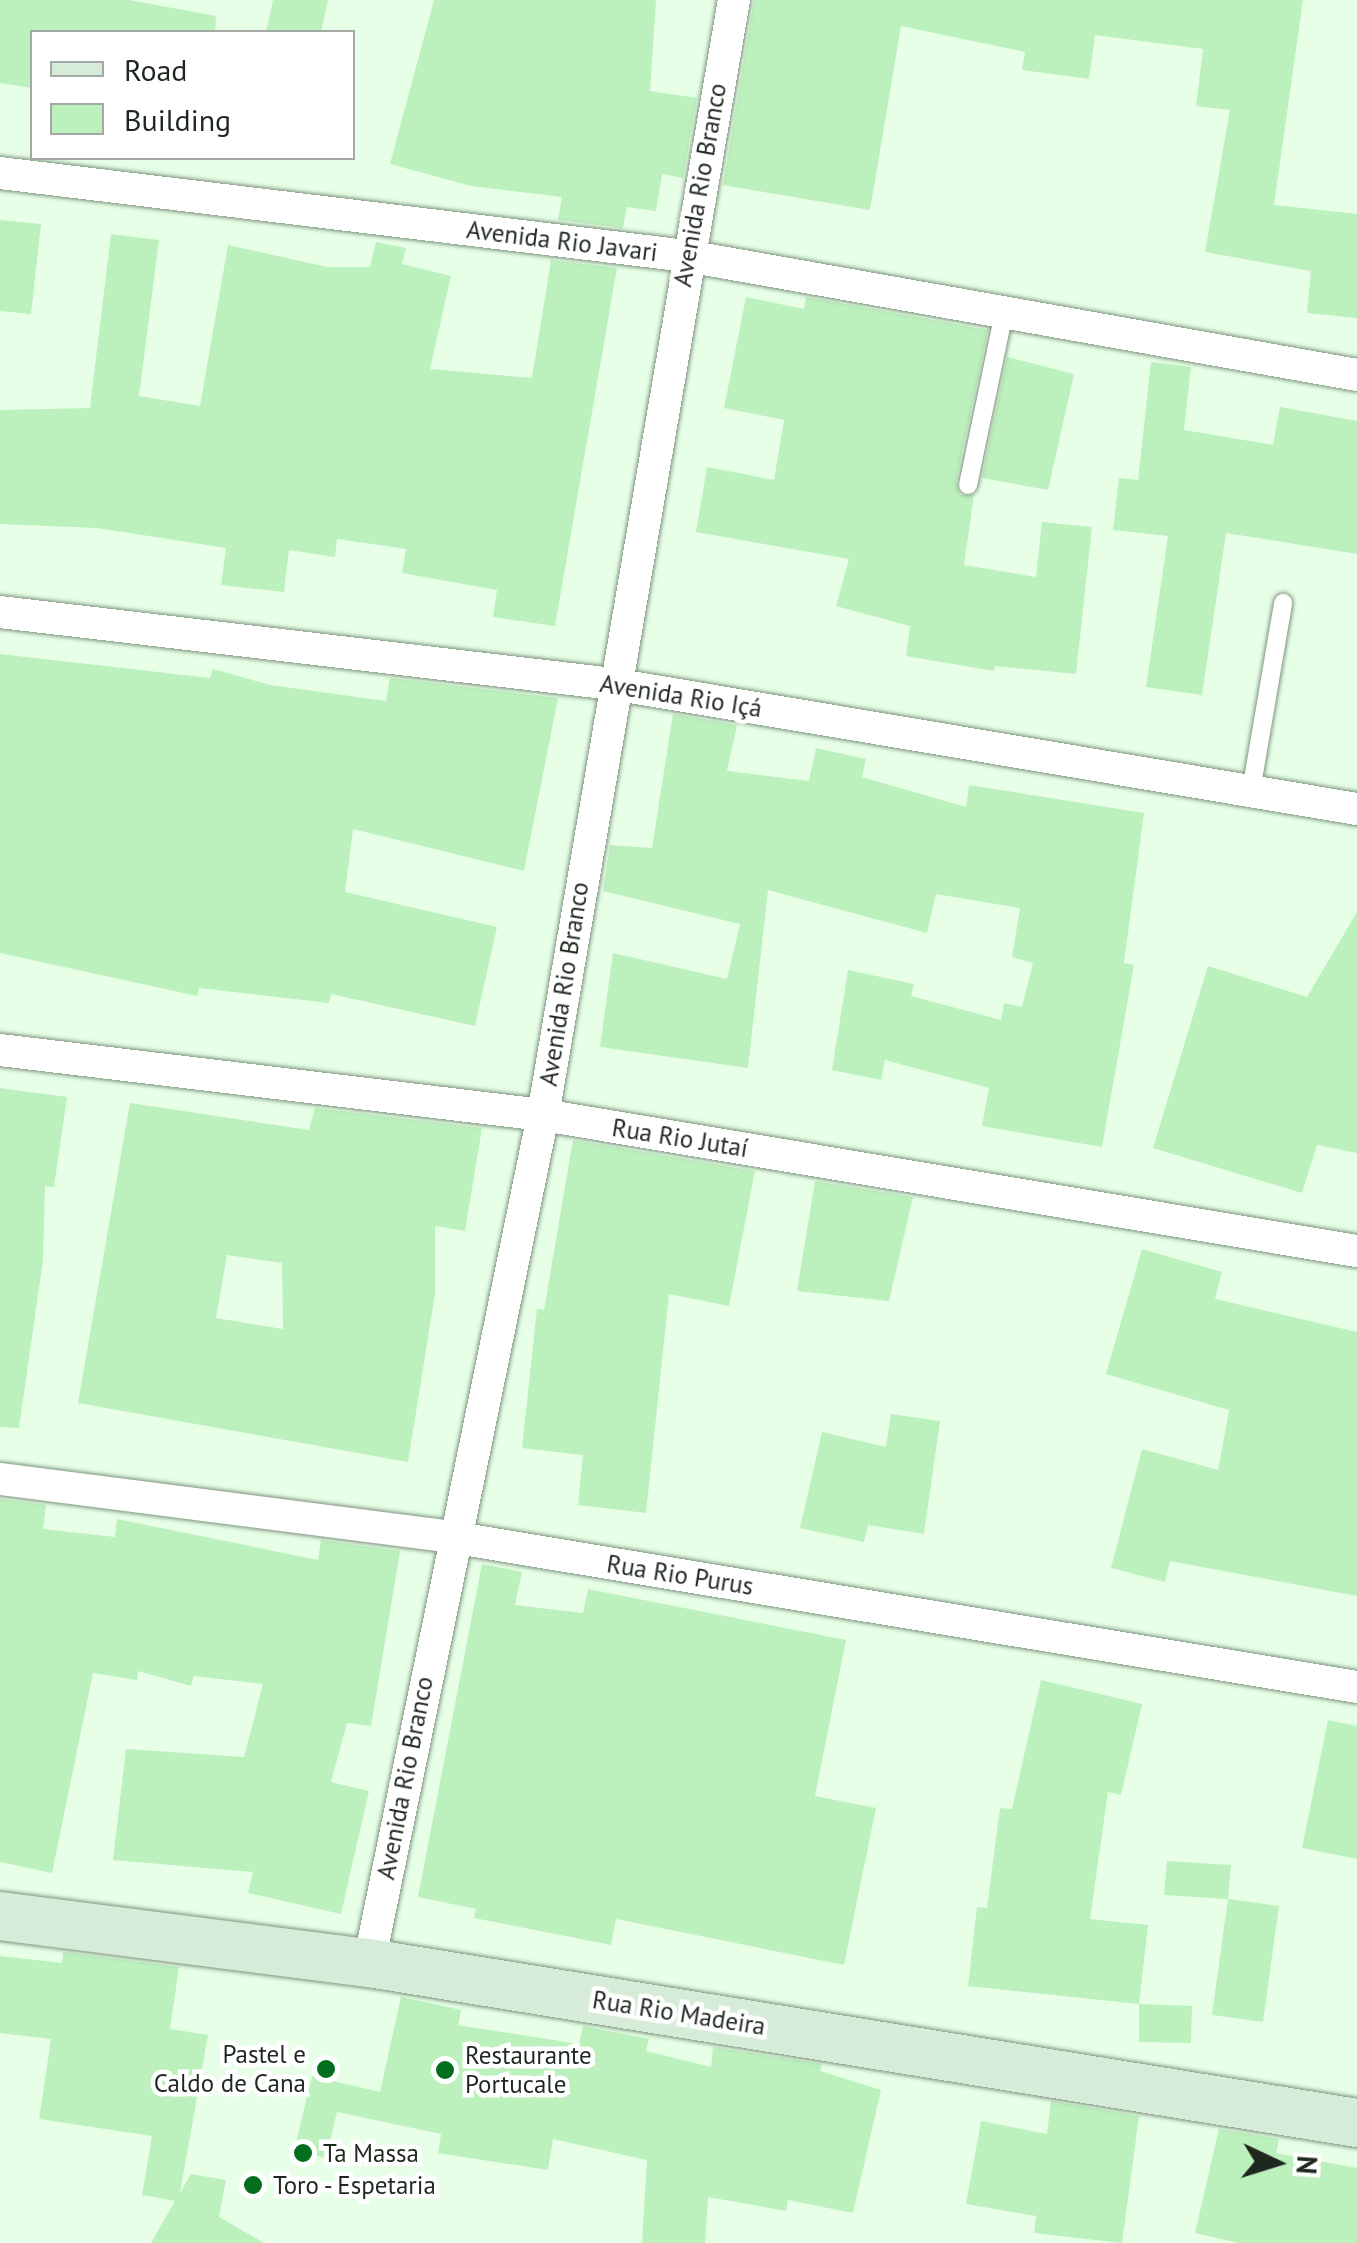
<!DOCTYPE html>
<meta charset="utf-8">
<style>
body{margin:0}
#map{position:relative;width:1357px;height:2243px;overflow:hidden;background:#e7ffe7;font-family:"PT Sans",sans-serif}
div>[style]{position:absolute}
.building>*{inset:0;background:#bcf0bd}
.roads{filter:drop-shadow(0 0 2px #7f947f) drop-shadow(0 0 2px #7f947f)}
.lane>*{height:18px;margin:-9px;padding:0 9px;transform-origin:9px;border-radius:9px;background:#fff}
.street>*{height:32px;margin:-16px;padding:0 16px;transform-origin:16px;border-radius:16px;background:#fff}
.secondary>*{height:48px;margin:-24px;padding:0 24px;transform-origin:24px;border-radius:24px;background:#d7ecd8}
.dots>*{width:28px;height:28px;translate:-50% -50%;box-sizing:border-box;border:5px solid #fff;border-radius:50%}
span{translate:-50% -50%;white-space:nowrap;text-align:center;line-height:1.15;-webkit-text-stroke:9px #fff;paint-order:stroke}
.street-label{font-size:25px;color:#1f281f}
.poi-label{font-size:25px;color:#1f281f}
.right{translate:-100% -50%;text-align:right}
.left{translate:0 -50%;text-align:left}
.legend{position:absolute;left:30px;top:30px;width:325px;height:130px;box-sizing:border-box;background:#fff;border:2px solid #a5a9a5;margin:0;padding:12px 18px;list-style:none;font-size:30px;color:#1f281f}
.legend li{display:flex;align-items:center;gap:20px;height:50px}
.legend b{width:50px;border:2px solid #a5a9a5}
.north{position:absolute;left:1227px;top:2113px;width:100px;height:100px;-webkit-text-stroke:8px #fff;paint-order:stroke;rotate:94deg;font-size:28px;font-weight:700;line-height:40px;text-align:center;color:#1f281f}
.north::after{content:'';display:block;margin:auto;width:35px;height:45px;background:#1f281f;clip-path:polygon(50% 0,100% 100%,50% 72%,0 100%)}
</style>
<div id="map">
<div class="building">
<div style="clip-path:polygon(0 0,129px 0,216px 16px,215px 32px,32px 32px,32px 88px,0 83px)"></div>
<div style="clip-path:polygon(273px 0,328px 0,321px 32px,266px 32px)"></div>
<div style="clip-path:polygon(434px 0,656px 0,650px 91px,697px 98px,683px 178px,662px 174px,656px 211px,627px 207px,623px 228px,558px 220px,562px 197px,471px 186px,390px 164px)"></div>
<div style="clip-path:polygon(754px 0,1303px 0,1274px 205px,1357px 214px,1357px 318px,1307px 313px,1311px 271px,1205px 252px,1230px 110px,1196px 106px,1203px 49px,1095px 35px,1089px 79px,1022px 70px,1025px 52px,901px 26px,870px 210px,723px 185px)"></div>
<div style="clip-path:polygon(0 220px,41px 224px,31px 314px,0 311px)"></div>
<div style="clip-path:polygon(111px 234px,159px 240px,139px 396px,200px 406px,228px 245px,327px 267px,370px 267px,376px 242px,406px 248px,402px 264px,451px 276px,430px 369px,532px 378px,551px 260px,617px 268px,555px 626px,493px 617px,497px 590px,402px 573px,406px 549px,337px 539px,335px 557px,289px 550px,284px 592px,221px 585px,226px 548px,97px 528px,0 524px,0 410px,90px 408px)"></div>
<div style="clip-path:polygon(746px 297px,804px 309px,806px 297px,988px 330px,956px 482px,960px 495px,974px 495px,964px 565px,1036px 577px,1042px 522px,1092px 527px,1076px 674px,995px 666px,994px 671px,906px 656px,910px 626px,836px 606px,849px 559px,696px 532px,707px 467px,774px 480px,784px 420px,724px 408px)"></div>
<div style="clip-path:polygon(1007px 357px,1074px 374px,1048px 490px,982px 478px)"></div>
<div style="clip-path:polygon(1151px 362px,1191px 367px,1184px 430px,1273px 445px,1280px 407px,1357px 421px,1357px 554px,1226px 533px,1202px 695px,1146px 687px,1168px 536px,1113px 530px,1119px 478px,1138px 480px)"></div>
<div style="clip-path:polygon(0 654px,210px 678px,213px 669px,270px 685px,386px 701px,390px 678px,558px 698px,524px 871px,353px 829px,345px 892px,497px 927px,475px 1026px,331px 994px,329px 1003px,199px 988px,197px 996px,0 953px)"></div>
<div style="clip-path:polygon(673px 714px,737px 725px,727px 771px,809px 781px,816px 748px,866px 759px,862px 777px,966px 807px,969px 785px,1144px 813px,1124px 963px,1134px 965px,1102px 1147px,982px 1126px,989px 1088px,885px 1060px,881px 1080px,832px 1070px,848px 970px,914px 984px,911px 996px,1001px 1020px,1004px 1003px,1022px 1007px,1033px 963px,1012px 957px,1020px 908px,936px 894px,927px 933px,768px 890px,748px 1068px,600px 1047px,613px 953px,727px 979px,740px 924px,603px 891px,610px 845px,652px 848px)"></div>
<div style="clip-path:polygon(1357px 912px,1357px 1153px,1317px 1145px,1302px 1193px,1153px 1148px,1208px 966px,1307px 997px)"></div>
<div style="clip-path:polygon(0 1088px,67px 1097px,54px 1187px,45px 1186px,43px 1260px,19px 1428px,0 1427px)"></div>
<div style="clip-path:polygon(evenodd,130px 1103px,309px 1130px,315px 1108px,482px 1128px,465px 1231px,435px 1226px,435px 1294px,408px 1462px,78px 1403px,130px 1103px,227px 1255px,282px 1263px,283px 1329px,216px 1318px,227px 1255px)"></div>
<div style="clip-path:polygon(573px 1140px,755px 1171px,729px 1306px,669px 1294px,646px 1513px,578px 1505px,583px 1455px,522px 1448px,537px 1309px,544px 1310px)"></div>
<div style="clip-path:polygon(815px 1181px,913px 1197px,889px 1301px,797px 1291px)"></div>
<div style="clip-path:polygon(1142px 1249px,1222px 1272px,1215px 1299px,1357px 1332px,1357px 1596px,1170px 1561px,1165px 1582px,1111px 1568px,1142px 1449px,1218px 1470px,1229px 1410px,1106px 1374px)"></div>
<div style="clip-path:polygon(891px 1414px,940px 1421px,924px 1534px,868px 1525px,864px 1542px,800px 1528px,822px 1432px,886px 1447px)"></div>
<div style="clip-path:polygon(0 1499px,46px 1505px,43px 1529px,115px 1537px,117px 1519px,318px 1560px,321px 1540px,400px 1551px,371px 1726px,347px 1723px,331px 1782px,369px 1791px,341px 1914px,248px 1893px,253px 1872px,113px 1860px,126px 1749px,244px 1757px,263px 1684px,194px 1676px,191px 1686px,138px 1671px,137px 1680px,93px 1673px,52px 1873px,0 1862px)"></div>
<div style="clip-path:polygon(482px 1564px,522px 1572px,515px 1605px,583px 1613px,588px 1589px,846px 1640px,815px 1796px,876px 1808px,844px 1965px,616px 1919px,611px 1945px,474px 1918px,476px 1909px,418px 1897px)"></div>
<div style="clip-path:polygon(1041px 1680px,1142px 1704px,1121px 1795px,1108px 1792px,1090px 1919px,1148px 1925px,1139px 2004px,968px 1986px,977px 1907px,987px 1908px,1000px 1808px,1012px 1809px)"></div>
<div style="clip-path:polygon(1328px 1720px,1357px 1726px,1357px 1859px,1302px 1848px)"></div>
<div style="clip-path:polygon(1167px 1861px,1231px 1865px,1228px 1899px,1164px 1895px)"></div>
<div style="clip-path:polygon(1228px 1899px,1279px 1906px,1263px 2022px,1212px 2015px)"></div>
<div style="clip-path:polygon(63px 1952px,179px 1967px,170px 2029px,208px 2035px,180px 2193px,191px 2174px,226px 2180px,219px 2217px,264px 2243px,151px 2243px,175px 2201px,142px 2195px,152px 2136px,39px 2119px,51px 2039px,0 2033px,0 1956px,62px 1963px)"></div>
<div style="clip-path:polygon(401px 1997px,461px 2010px,458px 2025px,579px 2044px,583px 2026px,649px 2039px,646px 2051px,711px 2067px,713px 2047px,822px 2064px,820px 2071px,881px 2090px,853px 2213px,788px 2200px,786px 2211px,708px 2197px,705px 2243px,642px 2243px,647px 2160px,553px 2139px,548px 2170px,438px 2153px,441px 2134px,337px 2112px,326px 2158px,294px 2151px,312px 2076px,380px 2092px)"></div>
<div style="clip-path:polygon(1139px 2004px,1192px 2006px,1191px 2043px,1139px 2042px)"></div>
<div style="clip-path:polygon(1051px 2101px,1139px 2116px,1122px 2243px,1034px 2233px,1036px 2216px,966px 2204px,981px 2121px,1047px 2134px)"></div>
<div style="clip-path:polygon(1219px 2129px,1279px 2139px,1276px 2153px,1357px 2168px,1357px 2243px,1239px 2243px,1195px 2233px)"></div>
</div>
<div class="roads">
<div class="lane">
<div style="left:968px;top:485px;width:177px;rotate:-78.2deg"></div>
<div style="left:1251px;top:791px;width:191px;rotate:-80.3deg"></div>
</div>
<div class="street">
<div style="left:0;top:173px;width:692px;rotate:6.89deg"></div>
<div style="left:687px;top:256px;width:680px;rotate:10.07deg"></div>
<div style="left:0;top:612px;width:617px;rotate:6.7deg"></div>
<div style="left:613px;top:684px;width:754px;rotate:9.54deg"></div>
<div style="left:0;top:1050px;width:547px;rotate:6.83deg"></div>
<div style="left:543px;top:1115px;width:825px;rotate:9.49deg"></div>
<div style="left:0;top:1479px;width:455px;rotate:7.3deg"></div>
<div style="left:451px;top:1537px;width:918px;rotate:9.4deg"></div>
<div style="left:369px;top:1963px;width:866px;rotate:-78.4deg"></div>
<div style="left:543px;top:1115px;width:1131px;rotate:-80.28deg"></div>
</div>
<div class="secondary">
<div style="left:0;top:1916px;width:372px;rotate:7.3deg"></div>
<div style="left:369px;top:1963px;width:1001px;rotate:9.2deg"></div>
</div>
</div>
<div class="dots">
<div style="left:326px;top:2069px;background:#036e1e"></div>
<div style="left:445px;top:2070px;background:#036e1e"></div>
<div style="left:303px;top:2153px;background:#036e1e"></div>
<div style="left:253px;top:2185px;background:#036e1e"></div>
</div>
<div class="street-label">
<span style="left:700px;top:185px;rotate:-80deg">Avenida Rio Branco</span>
<span style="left:562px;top:241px;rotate:7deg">Avenida Rio Javari</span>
<span style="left:681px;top:696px;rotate:9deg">Avenida Rio Içá</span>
<span style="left:564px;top:984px;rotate:-81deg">Avenida Rio Branco</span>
<span style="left:680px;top:1138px;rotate:9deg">Rua Rio Jutaí</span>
<span style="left:680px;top:1575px;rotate:9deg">Rua Rio Purus</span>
<span style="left:405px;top:1778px;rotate:-79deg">Avenida Rio Branco</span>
<span style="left:679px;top:2013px;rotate:9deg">Rua Rio Madeira</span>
</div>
<div class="poi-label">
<span class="right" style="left:306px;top:2069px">Pastel e<br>Caldo de Cana</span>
<span class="left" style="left:465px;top:2070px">Restaurante<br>Portucale</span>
<span class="left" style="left:323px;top:2153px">Ta Massa</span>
<span class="left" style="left:273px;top:2185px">Toro - Espetaria</span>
</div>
<ul class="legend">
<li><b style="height:12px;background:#d7ecd8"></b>Road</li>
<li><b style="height:28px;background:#bcf0bd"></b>Building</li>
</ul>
<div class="north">N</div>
</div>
